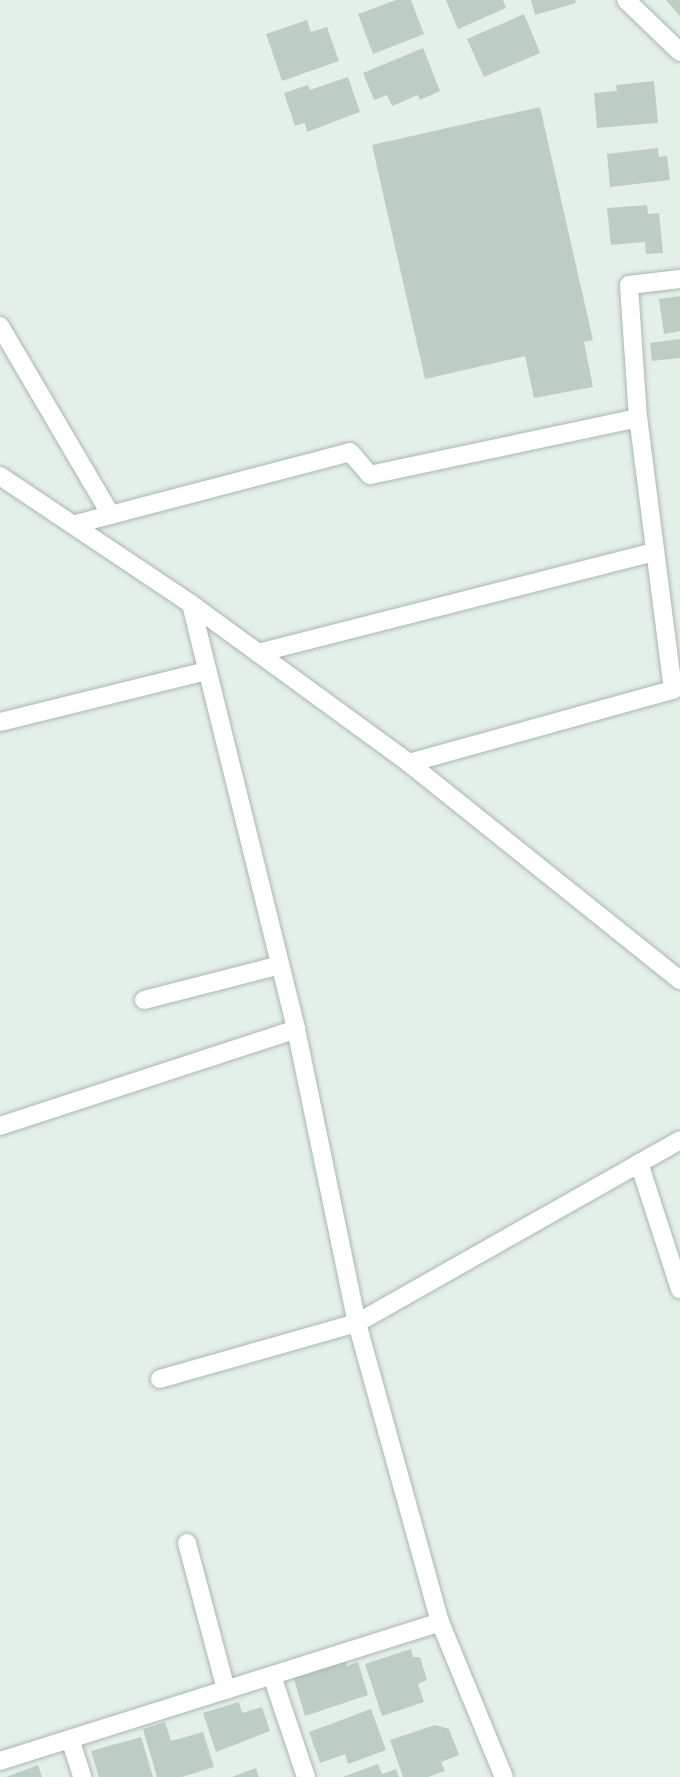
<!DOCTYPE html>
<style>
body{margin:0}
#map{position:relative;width:680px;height:1777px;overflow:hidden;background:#e5efea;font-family:Poppins,sans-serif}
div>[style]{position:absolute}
.building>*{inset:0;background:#bdcdc5}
.roads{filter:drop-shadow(0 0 2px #a7b8b1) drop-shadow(0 0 2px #a7b8b1)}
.minor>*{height:18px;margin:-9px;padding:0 9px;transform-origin:9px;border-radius:9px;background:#fff}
span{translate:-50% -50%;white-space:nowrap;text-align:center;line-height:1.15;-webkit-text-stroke:6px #f6fbf8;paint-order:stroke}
</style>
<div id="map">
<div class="building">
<div style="clip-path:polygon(396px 0,411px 0,424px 34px,373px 54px,358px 14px)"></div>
<div style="clip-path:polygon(446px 0,503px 0,506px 8px,458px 29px)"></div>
<div style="clip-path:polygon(531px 0,575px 0,576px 3px,535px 15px)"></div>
<div style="clip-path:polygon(666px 0,680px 0,680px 16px)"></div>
<div style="clip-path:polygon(524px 14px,540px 53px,484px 77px,467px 39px)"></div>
<div style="clip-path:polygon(307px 20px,311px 32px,327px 27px,339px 61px,282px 81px,266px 34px)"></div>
<div style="clip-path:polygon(423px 48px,440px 91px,420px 100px,418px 95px,392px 106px,387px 95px,374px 100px,363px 73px)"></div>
<div style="clip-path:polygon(348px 77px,360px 112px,307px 132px,305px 123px,295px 126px,284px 93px,308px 85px,310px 90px)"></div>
<div style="clip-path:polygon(654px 81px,658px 123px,597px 128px,594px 93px,617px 91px,616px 85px)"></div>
<div style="clip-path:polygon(540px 107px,593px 340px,584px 342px,593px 387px,534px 398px,525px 356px,425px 379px,372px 145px)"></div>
<div style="clip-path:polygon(658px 148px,659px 157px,667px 156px,670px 180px,610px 187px,607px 154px)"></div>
<div style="clip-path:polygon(647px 205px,648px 214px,659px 213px,663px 253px,646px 254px,645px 242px,611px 245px,607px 208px)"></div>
<div style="clip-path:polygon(680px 296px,680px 331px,664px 334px,659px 299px)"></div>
<div style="clip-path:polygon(680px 339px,680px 358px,652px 361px,650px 343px)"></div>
<div style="clip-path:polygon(411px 1649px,413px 1657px,420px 1657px,427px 1680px,418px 1684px,424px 1702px,382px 1716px,365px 1664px)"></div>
<div style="clip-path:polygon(345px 1659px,347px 1666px,358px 1662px,368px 1695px,305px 1716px,293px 1676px)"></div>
<div style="clip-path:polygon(239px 1702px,242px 1713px,262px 1707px,270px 1731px,216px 1752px,203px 1713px)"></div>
<div style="clip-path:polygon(371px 1709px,386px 1750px,348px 1764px,345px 1754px,320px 1763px,309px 1732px)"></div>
<div style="clip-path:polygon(165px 1722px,171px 1741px,203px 1732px,214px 1767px,182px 1777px,157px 1777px,143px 1729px)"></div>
<div style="clip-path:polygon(435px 1725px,449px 1729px,459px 1755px,441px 1762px,445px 1771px,428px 1777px,403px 1777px,390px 1740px)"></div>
<div style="clip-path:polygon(141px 1737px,153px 1777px,99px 1777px,91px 1751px)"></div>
<div style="clip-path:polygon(378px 1764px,382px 1774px,396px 1769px,399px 1777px,343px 1777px)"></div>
<div style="clip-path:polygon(38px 1765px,42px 1777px,6px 1777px)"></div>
<div style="clip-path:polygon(256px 1768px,259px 1777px,232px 1777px)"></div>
</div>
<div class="roads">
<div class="minor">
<div style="left:626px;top:0;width:75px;rotate:43.9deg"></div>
<div style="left:0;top:326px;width:219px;rotate:59.6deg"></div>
<div style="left:0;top:476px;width:230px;rotate:33.8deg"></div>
<div style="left:191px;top:604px;width:270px;rotate:36.1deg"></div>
<div style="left:409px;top:763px;width:347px;rotate:38.7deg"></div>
<div style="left:76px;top:524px;width:283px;rotate:-14.7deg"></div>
<div style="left:350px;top:452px;width:30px;rotate:49deg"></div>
<div style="left:370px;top:475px;width:274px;rotate:-12deg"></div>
<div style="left:191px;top:604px;width:438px;rotate:76.1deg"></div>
<div style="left:296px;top:1029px;width:300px;rotate:78.3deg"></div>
<div style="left:357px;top:1323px;width:310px;rotate:74.5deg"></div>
<div style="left:440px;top:1622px;width:168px;rotate:67.6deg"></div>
<div style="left:258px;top:653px;width:410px;rotate:-14.3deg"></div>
<div style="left:0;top:722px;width:212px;rotate:-13.9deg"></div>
<div style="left:409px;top:763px;width:274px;rotate:-15.5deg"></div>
<div style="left:673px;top:690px;width:274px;rotate:-97.3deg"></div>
<div style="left:638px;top:418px;width:133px;rotate:-93.9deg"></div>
<div style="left:629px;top:285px;width:51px;rotate:-6.7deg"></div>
<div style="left:144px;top:1000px;width:140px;rotate:-14.4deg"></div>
<div style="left:0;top:1126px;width:311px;rotate:-18.1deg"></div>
<div style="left:639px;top:1163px;width:133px;rotate:72deg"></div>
<div style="left:160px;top:1379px;width:205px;rotate:-15.9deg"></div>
<div style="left:357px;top:1323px;width:371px;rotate:-29.5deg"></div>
<div style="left:187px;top:1543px;width:152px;rotate:75.1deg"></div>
<div style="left:272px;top:1676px;width:107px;rotate:71.4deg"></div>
<div style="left:70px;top:1739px;width:40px;rotate:72deg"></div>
<div style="left:0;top:1761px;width:461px;rotate:-17.5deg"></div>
</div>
</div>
</div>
